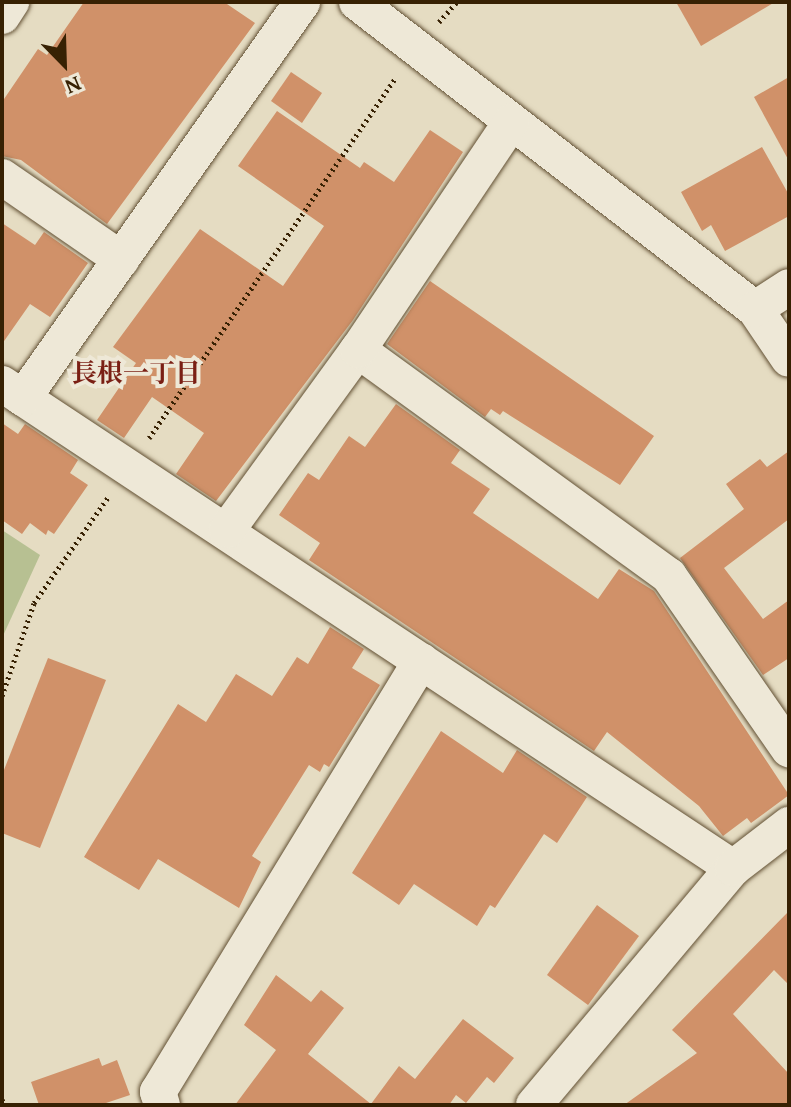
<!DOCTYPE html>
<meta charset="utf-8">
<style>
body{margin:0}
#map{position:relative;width:791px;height:1107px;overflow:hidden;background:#e5dcc2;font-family:"Gentium Book Plus","Noto Serif JP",serif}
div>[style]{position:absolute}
.green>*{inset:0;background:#b7c092}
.building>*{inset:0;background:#d09169}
.path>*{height:5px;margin-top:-2.5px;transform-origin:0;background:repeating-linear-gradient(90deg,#372103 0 2px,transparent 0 6px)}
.roads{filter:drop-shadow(0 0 2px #625033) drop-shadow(0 0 2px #625033)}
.street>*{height:36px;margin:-18px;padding:0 18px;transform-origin:18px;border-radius:18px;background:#eee8d7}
span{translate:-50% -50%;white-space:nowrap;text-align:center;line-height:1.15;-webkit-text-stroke:8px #eee8d7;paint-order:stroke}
.neighbourhood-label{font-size:26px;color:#7a1f14;font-weight:700}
.frame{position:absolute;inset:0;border:4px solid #372103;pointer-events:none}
.north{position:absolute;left:24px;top:24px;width:80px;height:80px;-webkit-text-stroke:6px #eee8d7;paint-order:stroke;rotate:157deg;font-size:22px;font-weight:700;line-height:32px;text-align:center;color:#372103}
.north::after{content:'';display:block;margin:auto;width:28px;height:36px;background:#372103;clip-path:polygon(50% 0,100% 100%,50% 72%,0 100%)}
</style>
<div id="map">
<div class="green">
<div style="clip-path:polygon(2px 530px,40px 555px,2px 638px)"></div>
</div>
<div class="building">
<div style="clip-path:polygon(84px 2px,224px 2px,255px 23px,107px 224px,21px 160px,2px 156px,2px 102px,38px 49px,47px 55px)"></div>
<div style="clip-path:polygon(676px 2px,775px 2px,701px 46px)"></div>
<div style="clip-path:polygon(291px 72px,322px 93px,302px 123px,271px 101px)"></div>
<div style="clip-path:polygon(789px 77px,789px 161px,754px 97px)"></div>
<div style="clip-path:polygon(277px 111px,360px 168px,364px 162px,394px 182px,430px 130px,463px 152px,353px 320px,216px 501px,176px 474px,204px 433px,152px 397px,124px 438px,97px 420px,136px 363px,113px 347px,200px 229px,283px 286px,324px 226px,238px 166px)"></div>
<div style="clip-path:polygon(762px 147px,789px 195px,789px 216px,725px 251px,711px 225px,702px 231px,681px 192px)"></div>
<div style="clip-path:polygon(2px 223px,35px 245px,44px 232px,88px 263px,50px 317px,30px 304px,2px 344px)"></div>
<div style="clip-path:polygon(430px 281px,654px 436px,620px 485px,503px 411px,500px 415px,491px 409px,485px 417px,387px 344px)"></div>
<div style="clip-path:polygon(396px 404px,460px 450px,451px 463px,490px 489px,473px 513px,598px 599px,619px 569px,654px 591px,789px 795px,751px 823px,747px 818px,723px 836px,699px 806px,607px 732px,594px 751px,309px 560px,320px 543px,279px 515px,308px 473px,319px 480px,349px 436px,365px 447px)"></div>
<div style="clip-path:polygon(2px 423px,18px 434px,25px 424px,78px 460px,70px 473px,88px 485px,54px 534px,48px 530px,46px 535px,30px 523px,22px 534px,2px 520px)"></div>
<div style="clip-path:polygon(789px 451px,789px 519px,724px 568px,763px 619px,789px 600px,789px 658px,763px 675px,680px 558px,744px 509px,726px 484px,760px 459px,767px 467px)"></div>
<div style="clip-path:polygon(330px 627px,364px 649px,352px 668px,380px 685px,329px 767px,324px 764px,320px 772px,309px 765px,252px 856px,261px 862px,239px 908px,158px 859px,139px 890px,84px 857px,178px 704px,206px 722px,236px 674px,272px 696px,297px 657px,308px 664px)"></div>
<div style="clip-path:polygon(48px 658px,106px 680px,40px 848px,2px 833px,2px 775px)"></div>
<div style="clip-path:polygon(441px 731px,503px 773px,517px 750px,587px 797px,557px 843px,544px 834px,495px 908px,490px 905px,477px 926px,414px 884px,399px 905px,352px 873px)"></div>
<div style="clip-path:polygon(597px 905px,639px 936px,588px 1005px,547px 975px)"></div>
<div style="clip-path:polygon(789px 911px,789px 985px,774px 970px,733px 1014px,789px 1074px,789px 1105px,624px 1105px,697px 1053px,672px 1030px)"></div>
<div style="clip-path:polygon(276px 975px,311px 1002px,321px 990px,344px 1008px,308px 1054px,371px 1104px,399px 1066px,415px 1079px,463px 1019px,514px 1058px,494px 1083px,487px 1077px,466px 1103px,456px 1095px,449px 1105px,235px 1105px,276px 1050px,244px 1025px)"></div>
<div style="clip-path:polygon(99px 1058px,102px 1066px,117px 1060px,130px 1095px,100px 1105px,39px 1105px,31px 1082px)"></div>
</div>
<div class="path">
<div style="left:439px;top:22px;width:27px;rotate:-48deg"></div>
<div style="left:149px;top:438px;width:437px;rotate:-55.6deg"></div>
<div style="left:2px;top:696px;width:98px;rotate:-71deg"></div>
<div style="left:34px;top:603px;width:131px;rotate:-55deg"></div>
<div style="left:2px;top:1099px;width:6px;rotate:72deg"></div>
</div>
<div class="roads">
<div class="street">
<div style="left:357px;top:2px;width:503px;rotate:37.65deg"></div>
<div style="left:755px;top:309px;width:60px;rotate:55.8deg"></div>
<div style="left:2px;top:16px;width:17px;rotate:-57deg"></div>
<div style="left:2px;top:177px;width:145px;rotate:34.6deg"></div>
<div style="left:755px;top:309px;width:40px;rotate:-32.9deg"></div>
<div style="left:358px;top:350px;width:384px;rotate:36deg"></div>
<div style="left:669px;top:576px;width:211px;rotate:55.3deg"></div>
<div style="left:2px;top:384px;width:877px;rotate:33.51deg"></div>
<div style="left:23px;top:398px;width:484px;rotate:-54.8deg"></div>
<div style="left:227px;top:530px;width:223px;rotate:-54deg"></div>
<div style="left:358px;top:350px;width:275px;rotate:-56.1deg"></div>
<div style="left:162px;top:1105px;width:14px;rotate:-107deg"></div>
<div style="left:158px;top:1092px;width:505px;rotate:-58.61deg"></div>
<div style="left:534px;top:1105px;width:309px;rotate:-50deg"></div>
<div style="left:733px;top:868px;width:71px;rotate:-37.5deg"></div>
</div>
</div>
<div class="neighbourhood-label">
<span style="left:136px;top:373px">長根一丁目</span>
</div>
<div class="frame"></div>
<div class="north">N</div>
</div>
